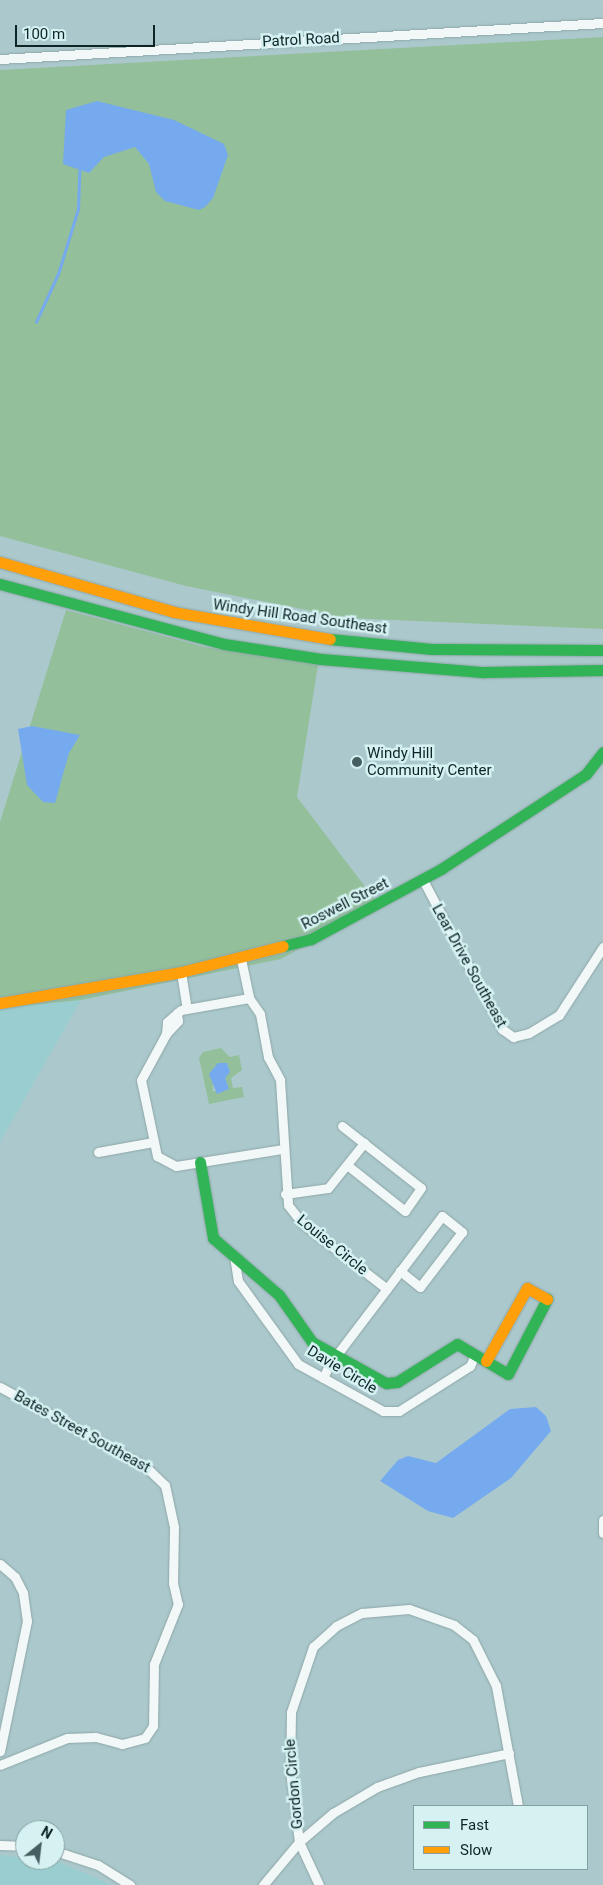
<!DOCTYPE html>
<style>
body{margin:0}
#map{position:relative;width:603px;height:1885px;overflow:hidden;background:#abc9cc;font-family:Roboto,sans-serif}
div>[style]{position:absolute}
.built>*{inset:0;background:#9acdd0}
.green>*{inset:0;background:#93bf9b}
.water>*{inset:0;background:#76aaee}
.stream>*{height:2.5px;margin:-1.25px;padding:0 1.25px;transform-origin:1.25px;border-radius:1.25px;background:#76aaee}
.roads{filter:drop-shadow(0 0 1px #8ea6a8) drop-shadow(0 0 1px #8ea6a8)}
.street>*{height:9px;margin:-4.5px;padding:0 4.5px;transform-origin:4.5px;border-radius:4.5px;background:#f2f7f7}
.fast>*{height:11px;margin:-5.5px;padding:0 5.5px;transform-origin:5.5px;border-radius:5.5px;background:#30b455}
.slow>*{height:11px;margin:-5.5px;padding:0 5.5px;transform-origin:5.5px;border-radius:5.5px;background:#ff9f0a}
.dots>*{width:14px;height:14px;translate:-50% -50%;box-sizing:border-box;border:2px solid #d5f1f2;border-radius:50%}
span{translate:-50% -50%;white-space:nowrap;text-align:center;line-height:1.15;-webkit-text-stroke:5px #d5f1f2;paint-order:stroke}
.street-label{font-size:15px;color:#0e2526}
.poi-label{font-size:15px;color:#0e2526}
.left{translate:0 -50%;text-align:left}
.legend{position:absolute;left:413px;top:1805px;width:175px;height:65px;box-sizing:border-box;background:#d5f1f2;border:1px solid #859fa0;margin:0;padding:6px 9px;list-style:none;font-size:15px;color:#0e2526}
.legend li{display:flex;align-items:center;gap:10px;height:25px}
.legend b{width:25px;border:1px solid #859fa0}
.north{position:absolute;left:15px;top:1820px;width:50px;height:50px;box-sizing:border-box;background:#d5f1f2;border:1px solid #859fa0;border-radius:50%;rotate:29deg;font-size:14px;font-weight:700;line-height:20px;text-align:center;color:#0e2526}
.north::after{content:'';display:block;margin:auto;width:18px;height:22px;background:#455e60;clip-path:polygon(50% 0,100% 100%,50% 72%,0 100%)}
.scale{position:absolute;left:15px;top:25px;width:140px;height:22px;box-sizing:border-box;border:2px solid #0e2526;border-top:0;padding-left:6px;font-size:15px;line-height:18px;white-space:nowrap;color:#0e2526;-webkit-text-stroke:4px #d5f1f2;paint-order:stroke}
</style>
<div id="map">
<div class="built">
<div style="clip-path:polygon(81px 1000px,0 1142px,0 1008px)"></div>
<div style="clip-path:polygon(0 1855px,59px 1862px,112px 1885px,0 1885px)"></div>
</div>
<div class="green">
<div style="clip-path:polygon(603px 37px,603px 629px,347px 618px,186px 586px,0 536px,0 70px)"></div>
<div style="clip-path:polygon(66px 610px,205px 647px,318px 665px,297px 797px,379px 905px,281px 959px,81px 1000px,0 1008px,0 822px)"></div>
<div style="clip-path:polygon(evenodd,221px 1048px,230px 1057px,239px 1055px,242px 1070px,231px 1078px,233px 1088px,242px 1087px,244px 1097px,209px 1104px,199px 1058px,203px 1052px,221px 1048px,227px 1063px,230px 1072px,225px 1073px,226px 1091px,213px 1091px,214px 1067px,227px 1063px)"></div>
</div>
<div class="water">
<div style="clip-path:polygon(97px 101px,174px 120px,224px 144px,228px 155px,213px 198px,205px 207px,199px 210px,165px 201px,156px 192px,149px 164px,135px 147px,104px 157px,89px 173px,63px 164px,66px 110px)"></div>
<div style="clip-path:polygon(32px 726px,80px 735px,69px 753px,55px 803px,43px 802px,27px 785px,18px 729px)"></div>
<div style="clip-path:polygon(218px 1063px,227px 1063px,230px 1072px,225px 1078px,229px 1089px,217px 1094px,209px 1074px)"></div>
<div style="clip-path:polygon(536px 1407px,546px 1416px,551px 1431px,511px 1478px,453px 1518px,428px 1511px,380px 1481px,398px 1460px,408px 1456px,436px 1463px,510px 1409px)"></div>
</div>
<div class="stream">
<div style="left:36px;top:322px;width:53px;rotate:-65.4deg"></div>
<div style="left:58px;top:274px;width:68px;rotate:-72.9deg"></div>
<div style="left:78px;top:209px;width:38px;rotate:-88deg"></div>
</div>
<div class="roads">
<div class="street">
<div style="left:0;top:59px;width:604px;rotate:-3.42deg"></div>
<div style="left:423px;top:880px;width:169px;rotate:62.1deg"></div>
<div style="left:502px;top:1029px;width:14px;rotate:36deg"></div>
<div style="left:513px;top:1037px;width:16px;rotate:-14deg"></div>
<div style="left:529px;top:1033px;width:35px;rotate:-31deg"></div>
<div style="left:559px;top:1015px;width:81px;rotate:-57.1deg"></div>
<div style="left:241px;top:959px;width:40px;rotate:78deg"></div>
<div style="left:249px;top:998px;width:19px;rotate:55deg"></div>
<div style="left:260px;top:1014px;width:44px;rotate:79.5deg"></div>
<div style="left:268px;top:1057px;width:26px;rotate:62deg"></div>
<div style="left:280px;top:1080px;width:125px;rotate:86.3deg"></div>
<div style="left:288px;top:1205px;width:24px;rotate:52deg"></div>
<div style="left:303px;top:1224px;width:106px;rotate:37.7deg"></div>
<div style="left:181px;top:972px;width:36px;rotate:81deg"></div>
<div style="left:177px;top:1013px;width:8px;rotate:83deg"></div>
<div style="left:178px;top:1021px;width:18px;rotate:133deg"></div>
<div style="left:166px;top:1034px;width:52px;rotate:118.5deg"></div>
<div style="left:141px;top:1080px;width:78px;rotate:78.1deg"></div>
<div style="left:157px;top:1156px;width:21px;rotate:28deg"></div>
<div style="left:176px;top:1166px;width:107px;rotate:-9.1deg"></div>
<div style="left:166px;top:1034px;width:12px;rotate:-85deg"></div>
<div style="left:167px;top:1022px;width:18px;rotate:-41deg"></div>
<div style="left:181px;top:1010px;width:69px;rotate:-10deg"></div>
<div style="left:342px;top:1126px;width:100px;rotate:38.1deg"></div>
<div style="left:421px;top:1188px;width:28px;rotate:125deg"></div>
<div style="left:405px;top:1211px;width:74px;rotate:-141.6deg"></div>
<div style="left:98px;top:1152px;width:56px;rotate:-10.3deg"></div>
<div style="left:285px;top:1194px;width:43px;rotate:-7.9deg"></div>
<div style="left:328px;top:1188px;width:58px;rotate:-51.3deg"></div>
<div style="left:234px;top:1256px;width:25px;rotate:81deg"></div>
<div style="left:238px;top:1281px;width:102px;rotate:54.1deg"></div>
<div style="left:298px;top:1364px;width:97px;rotate:28.9deg"></div>
<div style="left:383px;top:1411px;width:16px"></div>
<div style="left:399px;top:1411px;width:84px;rotate:-32.4deg"></div>
<div style="left:470px;top:1366px;width:12px;rotate:-66deg"></div>
<div style="left:323px;top:1378px;width:14px;rotate:-65deg"></div>
<div style="left:329px;top:1365px;width:187px;rotate:-52.8deg"></div>
<div style="left:442px;top:1216px;width:26px;rotate:39deg"></div>
<div style="left:462px;top:1232px;width:69px;rotate:127.4deg"></div>
<div style="left:420px;top:1287px;width:26px;rotate:-141deg"></div>
<div style="left:0;top:1387px;width:165px;rotate:28.6deg"></div>
<div style="left:145px;top:1466px;width:28px;rotate:44deg"></div>
<div style="left:165px;top:1485px;width:43px;rotate:77.9deg"></div>
<div style="left:174px;top:1527px;width:56px;rotate:91deg"></div>
<div style="left:173px;top:1583px;width:22px;rotate:77deg"></div>
<div style="left:178px;top:1604px;width:65px;rotate:111.8deg"></div>
<div style="left:154px;top:1664px;width:62px;rotate:90.9deg"></div>
<div style="left:153px;top:1726px;width:14px;rotate:124deg"></div>
<div style="left:145px;top:1738px;width:24px;rotate:165deg"></div>
<div style="left:122px;top:1744px;width:28px;rotate:-165deg"></div>
<div style="left:95px;top:1737px;width:28px;rotate:178deg"></div>
<div style="left:67px;top:1738px;width:72px;rotate:158.1deg"></div>
<div style="left:603px;top:1520px;width:13px;rotate:90deg"></div>
<div style="left:0;top:1564px;width:20px;rotate:41deg"></div>
<div style="left:15px;top:1577px;width:18px;rotate:63deg"></div>
<div style="left:23px;top:1593px;width:28px;rotate:82deg"></div>
<div style="left:27px;top:1621px;width:133px;rotate:101.7deg"></div>
<div style="left:0;top:1845px;width:25px;rotate:2deg"></div>
<div style="left:55px;top:1851px;width:45px;rotate:18deg"></div>
<div style="left:98px;top:1865px;width:38px;rotate:32deg"></div>
<div style="left:263px;top:1885px;width:56px;rotate:-50.1deg"></div>
<div style="left:299px;top:1842px;width:45px;rotate:-40.5deg"></div>
<div style="left:333px;top:1813px;width:51px;rotate:-30.6deg"></div>
<div style="left:377px;top:1787px;width:45px;rotate:-19.7deg"></div>
<div style="left:419px;top:1772px;width:92px;rotate:-11.9deg"></div>
<div style="left:319px;top:1885px;width:47px;rotate:-114.9deg"></div>
<div style="left:299px;top:1842px;width:72px;rotate:-97.2deg"></div>
<div style="left:290px;top:1771px;width:59px;rotate:-89deg"></div>
<div style="left:291px;top:1712px;width:69px;rotate:-71.3deg"></div>
<div style="left:313px;top:1647px;width:31px;rotate:-42deg"></div>
<div style="left:336px;top:1626px;width:29px;rotate:-27deg"></div>
<div style="left:362px;top:1613px;width:47px;rotate:-4.9deg"></div>
<div style="left:409px;top:1609px;width:48px;rotate:19.6deg"></div>
<div style="left:454px;top:1625px;width:24px;rotate:38deg"></div>
<div style="left:473px;top:1640px;width:51px;rotate:63.4deg"></div>
<div style="left:496px;top:1686px;width:122px;rotate:79.6deg"></div>
</div>
<div class="fast">
<div style="left:0;top:584px;width:232px;rotate:15deg"></div>
<div style="left:224px;top:644px;width:98px;rotate:8.8deg"></div>
<div style="left:321px;top:659px;width:164px;rotate:4.6deg"></div>
<div style="left:484px;top:672px;width:119px;rotate:-1deg"></div>
<div style="left:330px;top:639px;width:102px;rotate:5.6deg"></div>
<div style="left:432px;top:649px;width:171px;rotate:0.3deg"></div>
<div style="left:283px;top:946px;width:29px;rotate:-14deg"></div>
<div style="left:311px;top:939px;width:148px;rotate:-28.3deg"></div>
<div style="left:441px;top:869px;width:173px;rotate:-33.2deg"></div>
<div style="left:586px;top:774px;width:28px;rotate:-52deg"></div>
<div style="left:200px;top:1162px;width:77px;rotate:80.3deg"></div>
<div style="left:213px;top:1238px;width:87px;rotate:40.8deg"></div>
<div style="left:279px;top:1295px;width:57px;rotate:54.9deg"></div>
<div style="left:312px;top:1342px;width:85px;rotate:29deg"></div>
<div style="left:386px;top:1383px;width:11px;rotate:-5deg"></div>
<div style="left:397px;top:1382px;width:71px;rotate:-32.3deg"></div>
<div style="left:457px;top:1344px;width:59px;rotate:30.5deg"></div>
<div style="left:508px;top:1374px;width:85px;rotate:-62.5deg"></div>
</div>
<div class="slow">
<div style="left:0;top:562px;width:181px;rotate:16deg"></div>
<div style="left:174px;top:612px;width:158px;rotate:9.8deg"></div>
<div style="left:0;top:1003px;width:184px;rotate:-9.7deg"></div>
<div style="left:181px;top:972px;width:105px;rotate:-14.3deg"></div>
<div style="left:486px;top:1361px;width:84px;rotate:-60.7deg"></div>
<div style="left:527px;top:1288px;width:23px;rotate:29deg"></div>
</div>
</div>
<div class="dots">
<div style="left:357px;top:762px;background:#455e60"></div>
</div>
<div class="street-label">
<span style="left:301px;top:40px;rotate:-3deg">Patrol Road</span>
<span style="left:300px;top:617px;rotate:8deg">Windy Hill Road Southeast</span>
<span style="left:345px;top:904px;rotate:-27deg">Roswell Street</span>
<span style="left:469px;top:966px;rotate:61deg">Lear Drive Southeast</span>
<span style="left:332px;top:1245px;rotate:39deg">Louise Circle</span>
<span style="left:342px;top:1370px;rotate:31deg">Davie Circle</span>
<span style="left:82px;top:1432px;rotate:29deg">Bates Street Southeast</span>
<span style="left:294px;top:1784px;rotate:-95deg">Gordon Circle</span>
</div>
<div class="poi-label">
<span class="left" style="left:367px;top:762px">Windy Hill<br>Community Center</span>
</div>
<ul class="legend">
<li><b style="height:6px;background:#30b455"></b>Fast</li>
<li><b style="height:6px;background:#ff9f0a"></b>Slow</li>
</ul>
<div class="north">N</div>
<div class="scale">100 m</div>
</div>
